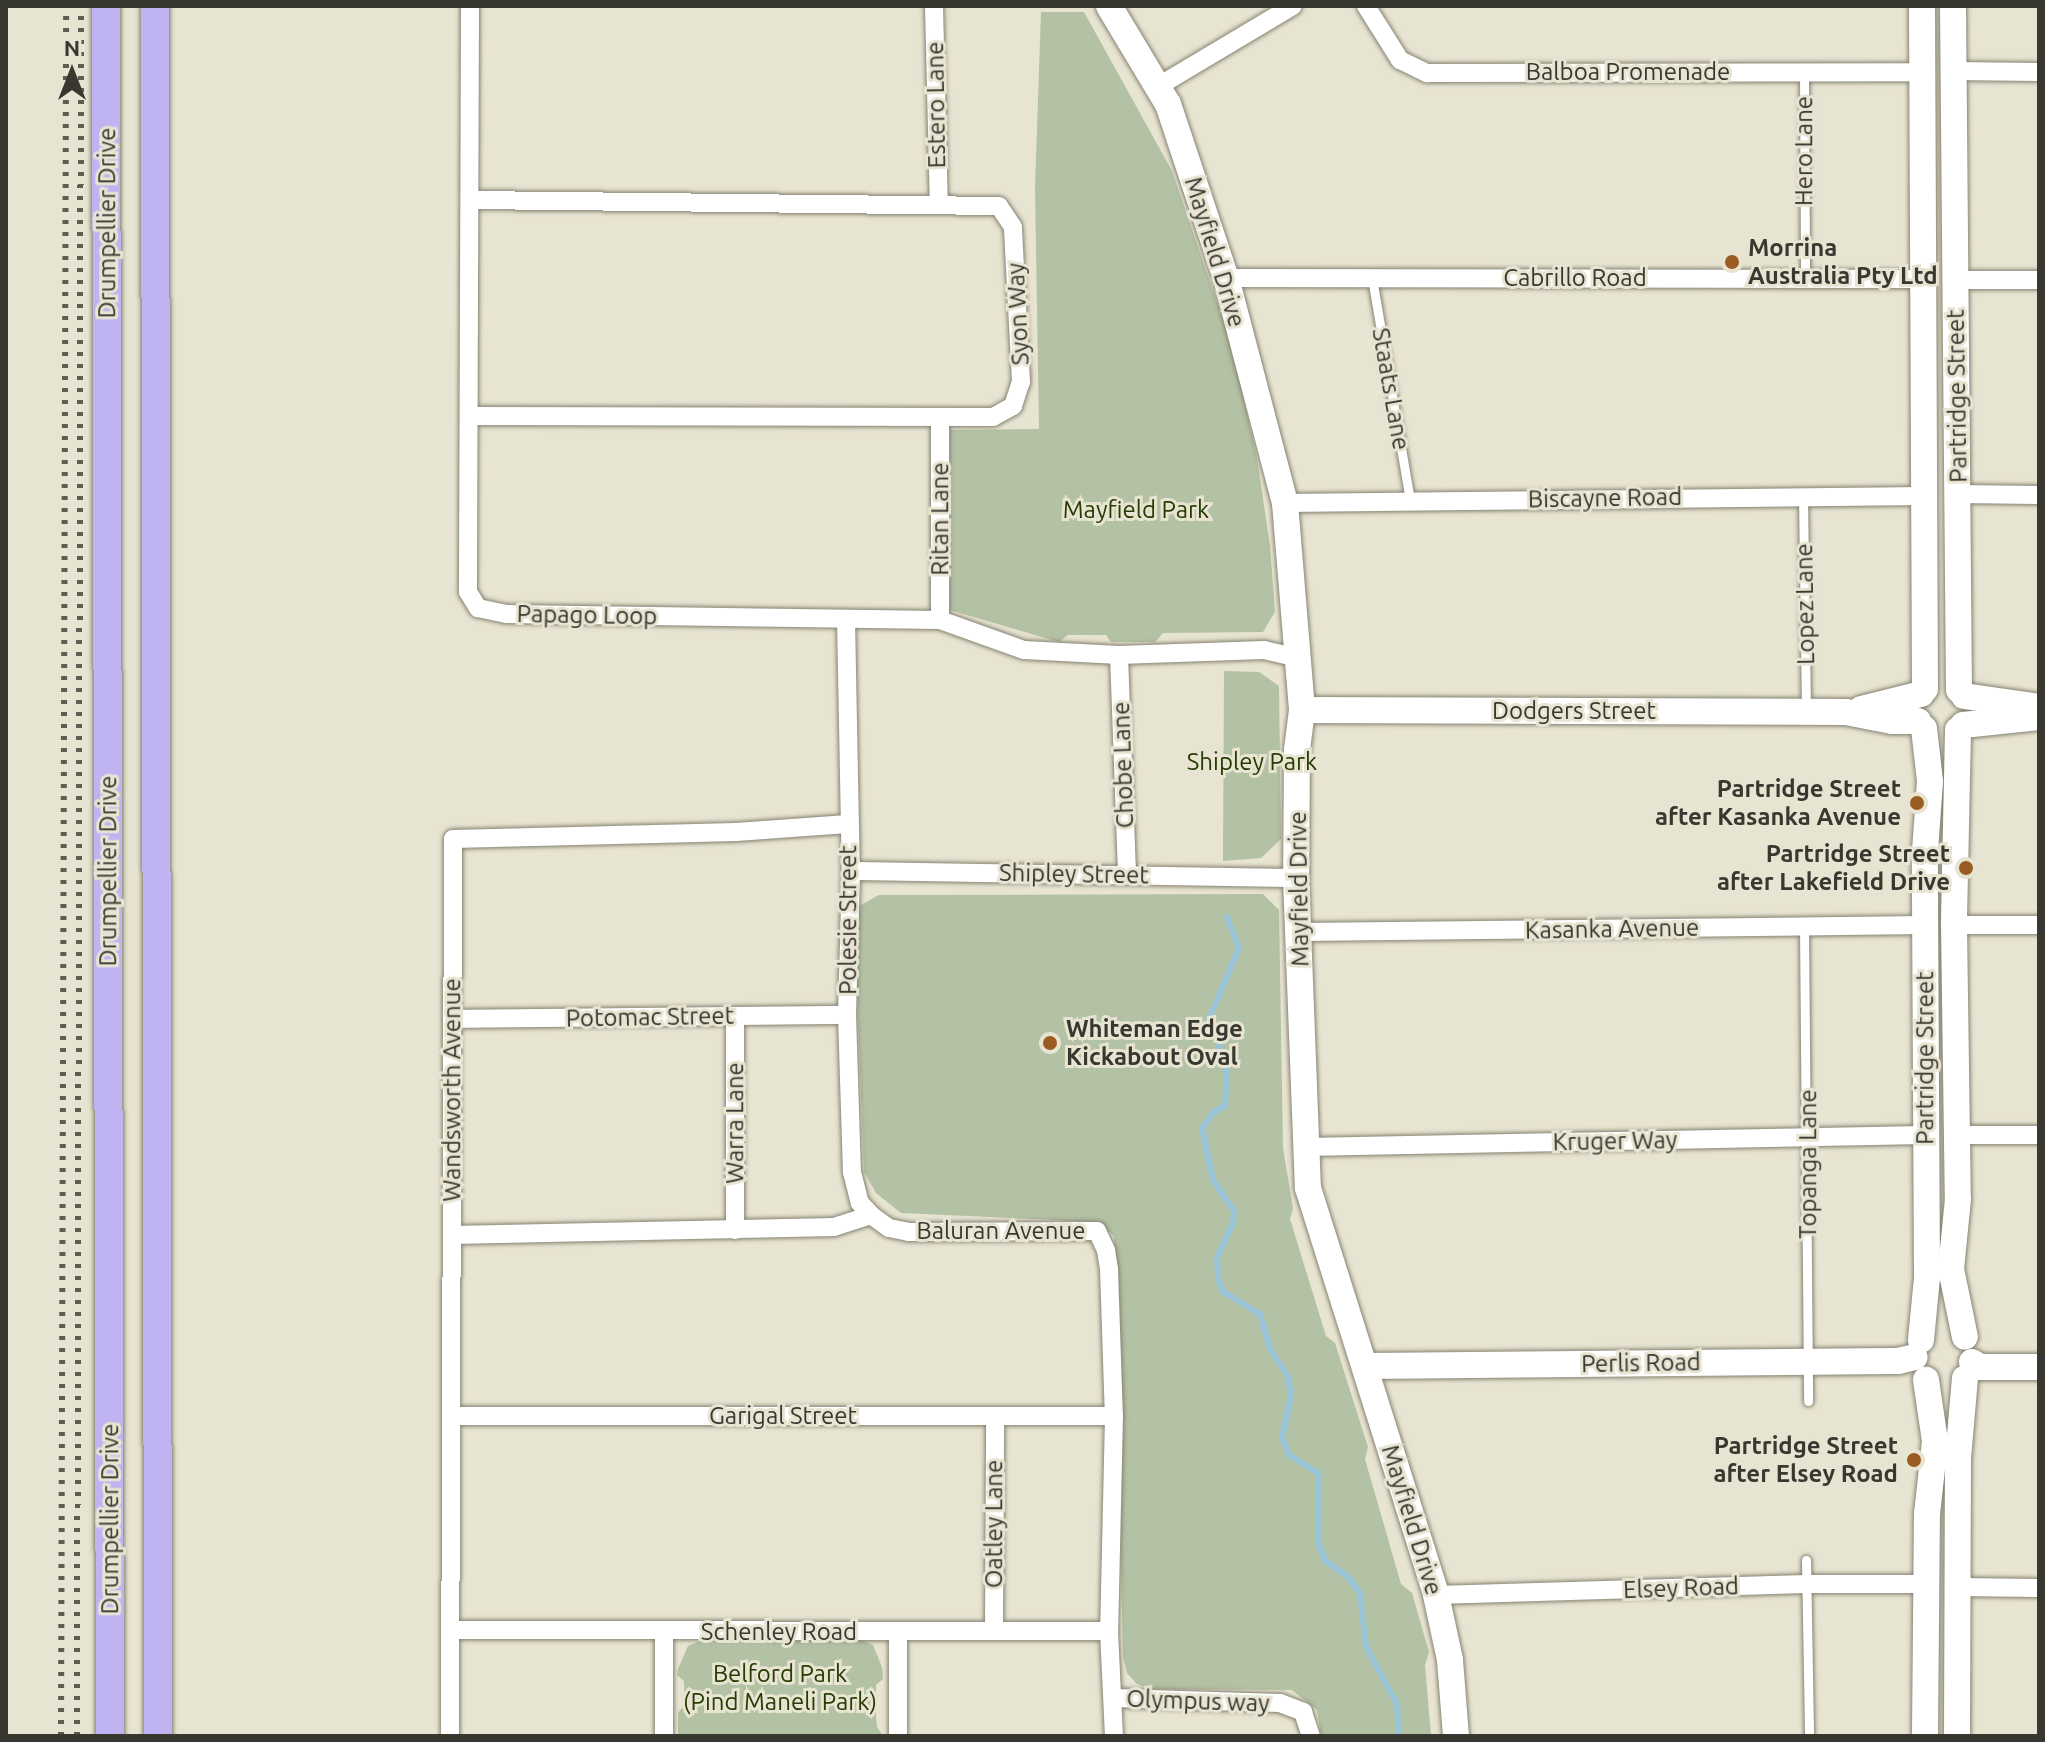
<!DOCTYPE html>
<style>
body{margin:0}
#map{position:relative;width:2045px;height:1742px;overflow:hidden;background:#e8e4d2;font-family:Ubuntu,sans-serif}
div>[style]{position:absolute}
.green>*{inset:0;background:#b3c1a4}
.stream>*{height:6px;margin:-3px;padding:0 3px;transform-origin:3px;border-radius:3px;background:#9ac5d8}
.roads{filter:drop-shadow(0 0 2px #868372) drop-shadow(0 0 2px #868372)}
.lane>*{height:9px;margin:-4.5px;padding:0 4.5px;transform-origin:4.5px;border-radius:4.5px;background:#fff}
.street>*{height:18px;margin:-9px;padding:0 9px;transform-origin:9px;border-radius:9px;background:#fff}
.secondary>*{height:26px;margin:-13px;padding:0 13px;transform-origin:13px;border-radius:13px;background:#fff}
.primary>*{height:28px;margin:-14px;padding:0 14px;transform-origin:14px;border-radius:14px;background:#bfb4f1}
.rail>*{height:6px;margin-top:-3px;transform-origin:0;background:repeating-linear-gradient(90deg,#5e5c53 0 4px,transparent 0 12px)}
.dots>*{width:22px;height:22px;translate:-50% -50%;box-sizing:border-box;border:4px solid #e8e4d2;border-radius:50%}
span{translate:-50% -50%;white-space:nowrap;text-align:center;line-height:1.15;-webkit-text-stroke:6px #e8e4d2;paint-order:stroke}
.street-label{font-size:24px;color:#383730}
.poi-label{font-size:24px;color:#383730;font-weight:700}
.left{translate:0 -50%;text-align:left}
.right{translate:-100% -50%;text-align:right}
.park-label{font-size:24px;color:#273c04}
.frame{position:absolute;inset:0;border:8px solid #383730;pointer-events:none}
.north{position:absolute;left:32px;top:32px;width:80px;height:80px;-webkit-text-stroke:6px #e8e4d2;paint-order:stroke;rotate:0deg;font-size:22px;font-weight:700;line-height:32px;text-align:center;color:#383730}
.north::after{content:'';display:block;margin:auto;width:28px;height:36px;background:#383730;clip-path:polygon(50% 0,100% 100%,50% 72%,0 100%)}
</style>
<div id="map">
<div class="green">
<div style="clip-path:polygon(1041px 12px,1084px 12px,1172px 171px,1231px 343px,1257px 458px,1270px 546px,1275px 612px,1263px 632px,1163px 633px,1155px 642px,1111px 642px,1106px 635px,1068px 635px,1059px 642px,950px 610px,950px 430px,1039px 429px,1035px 187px)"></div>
<div style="clip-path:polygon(1224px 671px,1259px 672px,1279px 686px,1281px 839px,1261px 858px,1223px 861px)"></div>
<div style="clip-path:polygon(1263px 894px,1279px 910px,1283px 1148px,1293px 1209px,1290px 1219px,1326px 1336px,1335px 1343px,1368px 1447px,1365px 1459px,1401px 1584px,1412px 1593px,1429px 1652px,1425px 1665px,1431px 1736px,1321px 1736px,1317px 1710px,1292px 1690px,1151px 1689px,1137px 1684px,1127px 1673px,1123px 1657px,1114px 1236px,1098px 1222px,901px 1213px,876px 1193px,864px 1172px,854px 909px,879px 895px)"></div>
<div style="clip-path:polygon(862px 1640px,873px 1645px,882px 1667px,883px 1679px,876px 1685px,876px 1716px,877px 1727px,883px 1736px,678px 1736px,678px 1713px,685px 1704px,684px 1681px,677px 1675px,678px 1669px,688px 1646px,700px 1641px)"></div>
</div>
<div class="stream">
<div style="left:1227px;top:917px;width:33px;rotate:69deg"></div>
<div style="left:1239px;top:948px;width:77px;rotate:112.9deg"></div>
<div style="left:1209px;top:1019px;width:51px;rotate:69.4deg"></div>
<div style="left:1227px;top:1067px;width:38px;rotate:93deg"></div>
<div style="left:1225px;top:1105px;width:14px;rotate:146deg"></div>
<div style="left:1213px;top:1113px;width:19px;rotate:126deg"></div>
<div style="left:1202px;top:1128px;width:53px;rotate:78.1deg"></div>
<div style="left:1213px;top:1180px;width:37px;rotate:56deg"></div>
<div style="left:1234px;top:1211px;width:12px;rotate:95deg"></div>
<div style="left:1233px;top:1223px;width:38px;rotate:115deg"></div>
<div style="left:1217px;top:1258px;width:19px;rotate:87deg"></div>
<div style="left:1218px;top:1277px;width:15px;rotate:74deg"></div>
<div style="left:1222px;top:1291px;width:44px;rotate:31.2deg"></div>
<div style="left:1260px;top:1314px;width:36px;rotate:74deg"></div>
<div style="left:1270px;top:1349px;width:33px;rotate:57deg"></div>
<div style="left:1288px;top:1377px;width:19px;rotate:81deg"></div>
<div style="left:1291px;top:1396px;width:42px;rotate:102.4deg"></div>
<div style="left:1282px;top:1437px;width:19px;rotate:69deg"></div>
<div style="left:1289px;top:1455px;width:34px;rotate:32deg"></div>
<div style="left:1318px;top:1473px;width:72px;rotate:89.2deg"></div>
<div style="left:1319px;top:1545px;width:16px;rotate:68deg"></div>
<div style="left:1325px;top:1560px;width:30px;rotate:37deg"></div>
<div style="left:1349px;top:1578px;width:19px;rotate:55deg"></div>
<div style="left:1360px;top:1594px;width:53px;rotate:83.5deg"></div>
<div style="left:1366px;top:1647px;width:65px;rotate:61.5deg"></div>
<div style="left:1397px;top:1704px;width:32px;rotate:86deg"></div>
</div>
<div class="roads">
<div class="lane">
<div style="left:1804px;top:71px;width:208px;rotate:89.7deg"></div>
<div style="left:1372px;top:278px;width:226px;rotate:80.3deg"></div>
<div style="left:1803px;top:495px;width:213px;rotate:89.2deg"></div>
<div style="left:1804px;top:927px;width:474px;rotate:89.5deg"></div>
<div style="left:1806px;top:1560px;width:176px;rotate:89deg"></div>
</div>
<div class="street">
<div style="left:470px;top:6px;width:586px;rotate:90.2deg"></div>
<div style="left:468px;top:592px;width:19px;rotate:58deg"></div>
<div style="left:478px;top:608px;width:29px;rotate:12deg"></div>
<div style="left:506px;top:614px;width:434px;rotate:0.8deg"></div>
<div style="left:940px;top:620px;width:89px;rotate:19.7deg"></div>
<div style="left:1024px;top:650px;width:95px;rotate:3deg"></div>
<div style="left:1119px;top:655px;width:145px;rotate:-2deg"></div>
<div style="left:1264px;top:650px;width:32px;rotate:13deg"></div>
<div style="left:934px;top:6px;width:199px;rotate:88.6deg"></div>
<div style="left:1366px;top:6px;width:64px;rotate:57.8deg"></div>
<div style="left:1400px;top:60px;width:30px;rotate:26deg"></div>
<div style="left:1427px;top:73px;width:495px;rotate:-0.1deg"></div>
<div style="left:1953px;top:71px;width:86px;rotate:0.7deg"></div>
<div style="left:1157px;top:87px;width:158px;rotate:-30.8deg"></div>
<div style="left:1226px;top:278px;width:698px;rotate:0.08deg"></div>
<div style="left:1955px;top:280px;width:84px"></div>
<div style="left:469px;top:416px;width:524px;rotate:0.11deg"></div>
<div style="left:993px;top:417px;width:23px;rotate:-29deg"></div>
<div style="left:1013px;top:406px;width:25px;rotate:-72deg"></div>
<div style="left:1021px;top:382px;width:155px;rotate:-93deg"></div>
<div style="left:1013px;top:227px;width:25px;rotate:-124deg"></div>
<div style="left:999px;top:206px;width:529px;rotate:-179.35deg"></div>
<div style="left:940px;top:419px;width:201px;rotate:90deg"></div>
<div style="left:1958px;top:494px;width:81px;rotate:0.7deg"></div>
<div style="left:1285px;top:503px;width:640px;rotate:-0.63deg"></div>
<div style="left:846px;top:619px;width:252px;rotate:88.9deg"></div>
<div style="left:851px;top:871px;width:144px;rotate:91.6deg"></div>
<div style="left:847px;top:1015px;width:157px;rotate:88.2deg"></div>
<div style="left:852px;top:1172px;width:32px;rotate:76deg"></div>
<div style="left:860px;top:1203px;width:16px;rotate:47deg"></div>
<div style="left:1119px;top:655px;width:219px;rotate:87.9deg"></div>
<div style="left:851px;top:871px;width:445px;rotate:0.9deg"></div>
<div style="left:1954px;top:925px;width:85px"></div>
<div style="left:1300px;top:932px;width:625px;rotate:-0.64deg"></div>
<div style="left:735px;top:1016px;width:214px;rotate:90deg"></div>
<div style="left:453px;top:1019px;width:394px;rotate:-0.6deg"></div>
<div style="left:1957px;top:1135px;width:82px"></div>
<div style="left:1305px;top:1147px;width:620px;rotate:-1.11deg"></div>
<div style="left:452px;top:1235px;width:382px;rotate:-1.2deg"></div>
<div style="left:834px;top:1227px;width:39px;rotate:-18deg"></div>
<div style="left:871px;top:1215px;width:22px;rotate:36deg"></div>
<div style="left:889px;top:1228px;width:20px;rotate:11deg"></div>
<div style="left:909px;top:1232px;width:188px;rotate:-0.3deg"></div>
<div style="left:1097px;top:1231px;width:21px;rotate:65deg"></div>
<div style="left:1106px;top:1250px;width:19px;rotate:81deg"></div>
<div style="left:1109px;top:1269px;width:147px;rotate:88.1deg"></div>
<div style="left:1114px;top:1416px;width:215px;rotate:91.3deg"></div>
<div style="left:1109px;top:1631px;width:105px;rotate:87.3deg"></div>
<div style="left:451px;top:1416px;width:663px"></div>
<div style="left:1958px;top:1587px;width:81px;rotate:0.7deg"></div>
<div style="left:1436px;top:1595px;width:370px;rotate:-1.7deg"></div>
<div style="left:1806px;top:1584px;width:120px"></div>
<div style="left:450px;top:1630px;width:659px;rotate:0.09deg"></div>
<div style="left:898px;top:1631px;width:105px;rotate:90deg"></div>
<div style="left:994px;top:1631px;width:215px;rotate:-89.7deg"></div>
<div style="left:1114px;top:1698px;width:166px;rotate:1.7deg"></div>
<div style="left:1280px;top:1703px;width:25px;rotate:21deg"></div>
<div style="left:1303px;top:1712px;width:25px;rotate:72deg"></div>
<div style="left:450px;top:1736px;width:897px;rotate:-89.81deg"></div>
<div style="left:453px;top:839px;width:283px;rotate:-1.4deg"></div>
<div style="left:736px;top:832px;width:112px;rotate:-4.1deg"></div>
<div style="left:664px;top:1736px;width:104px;rotate:-90deg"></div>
</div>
<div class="secondary">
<div style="left:1109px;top:6px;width:114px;rotate:59deg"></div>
<div style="left:1168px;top:104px;width:183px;rotate:71.6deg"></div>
<div style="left:1226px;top:278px;width:233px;rotate:75.3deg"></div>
<div style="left:1285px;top:503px;width:208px;rotate:85.3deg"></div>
<div style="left:1302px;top:710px;width:40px;rotate:97.1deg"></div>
<div style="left:1297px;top:750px;width:128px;rotate:90.4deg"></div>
<div style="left:1296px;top:878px;width:310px;rotate:87.8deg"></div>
<div style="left:1308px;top:1188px;width:427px;rotate:72.5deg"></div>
<div style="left:1436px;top:1595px;width:66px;rotate:77.8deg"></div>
<div style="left:1450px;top:1660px;width:76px;rotate:85.5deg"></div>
<div style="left:1922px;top:6px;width:683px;rotate:89.75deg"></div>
<div style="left:1953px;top:6px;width:684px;rotate:89.5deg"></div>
<div style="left:1964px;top:696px;width:76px;rotate:8.3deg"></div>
<div style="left:1861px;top:709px;width:62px;rotate:-14deg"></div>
<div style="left:1302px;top:710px;width:544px;rotate:0.21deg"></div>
<div style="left:1846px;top:712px;width:47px;rotate:11.1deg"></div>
<div style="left:1892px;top:721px;width:26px"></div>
<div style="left:1963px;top:725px;width:76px;rotate:-6deg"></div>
<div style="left:1958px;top:730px;width:195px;rotate:91.2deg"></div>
<div style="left:1954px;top:925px;width:274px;rotate:89.2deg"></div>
<div style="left:1958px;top:1199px;width:70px;rotate:95.7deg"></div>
<div style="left:1951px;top:1269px;width:69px;rotate:78.4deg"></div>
<div style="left:1921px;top:1340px;width:62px;rotate:-84.5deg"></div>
<div style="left:1927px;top:1278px;width:427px;rotate:-90.3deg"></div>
<div style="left:1925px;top:851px;width:70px;rotate:-85.9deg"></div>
<div style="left:1930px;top:781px;width:53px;rotate:-96.5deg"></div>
<div style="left:1972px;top:1362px;width:9px;rotate:32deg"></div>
<div style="left:1980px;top:1367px;width:59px"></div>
<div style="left:1366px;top:1366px;width:532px;rotate:-0.54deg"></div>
<div style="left:1898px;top:1361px;width:17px;rotate:-13deg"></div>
<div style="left:1925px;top:1736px;width:222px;rotate:-89.5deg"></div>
<div style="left:1927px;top:1514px;width:73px;rotate:-83.7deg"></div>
<div style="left:1935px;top:1441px;width:62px;rotate:-98.4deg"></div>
<div style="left:1957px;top:1736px;width:278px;rotate:-89.8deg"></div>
<div style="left:1958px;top:1458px;width:80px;rotate:-85deg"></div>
</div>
<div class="primary">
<div style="left:106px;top:6px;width:1730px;rotate:89.87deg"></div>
<div style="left:155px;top:6px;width:1730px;rotate:89.9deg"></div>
</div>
</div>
<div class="rail">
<div style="left:61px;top:1736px;width:1730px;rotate:-89.83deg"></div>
<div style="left:77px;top:1736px;width:1730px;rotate:-89.87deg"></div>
</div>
<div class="dots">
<div style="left:1732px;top:262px;background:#9a5c22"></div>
<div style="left:1917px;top:803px;background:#9a5c22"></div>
<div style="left:1966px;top:868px;background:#9a5c22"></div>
<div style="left:1050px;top:1043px;background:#9a5c22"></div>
<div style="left:1914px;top:1460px;background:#9a5c22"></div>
</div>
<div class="street-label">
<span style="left:1628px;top:72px">Balboa Promenade</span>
<span style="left:936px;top:105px;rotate:-91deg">Estero Lane</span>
<span style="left:1804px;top:151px;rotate:-90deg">Hero Lane</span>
<span style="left:107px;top:223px;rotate:-90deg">Drumpellier Drive</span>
<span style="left:1215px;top:252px;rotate:73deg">Mayfield Drive</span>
<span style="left:1575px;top:278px">Cabrillo Road</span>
<span style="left:1018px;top:314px;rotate:-93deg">Syon Way</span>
<span style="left:1391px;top:389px;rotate:80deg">Staats Lane</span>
<span style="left:1957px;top:396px;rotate:-91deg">Partridge Street</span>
<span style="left:1605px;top:498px;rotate:-1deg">Biscayne Road</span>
<span style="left:940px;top:519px;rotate:-90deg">Ritan Lane</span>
<span style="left:1805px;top:604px;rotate:-91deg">Lopez Lane</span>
<span style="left:587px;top:615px;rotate:1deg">Papago Loop</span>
<span style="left:1574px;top:711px">Dodgers Street</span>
<span style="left:1123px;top:765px;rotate:-92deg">Chobe Lane</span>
<span style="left:108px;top:871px;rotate:-90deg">Drumpellier Drive</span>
<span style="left:1074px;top:874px;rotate:1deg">Shipley Street</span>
<span style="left:1299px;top:889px;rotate:-91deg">Mayfield Drive</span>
<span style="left:848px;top:920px;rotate:-90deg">Polesie Street</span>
<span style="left:1612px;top:929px;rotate:-1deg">Kasanka Avenue</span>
<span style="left:650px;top:1017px;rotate:-1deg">Potomac Street</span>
<span style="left:1925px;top:1058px;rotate:-90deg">Partridge Street</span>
<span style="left:452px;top:1090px;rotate:-90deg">Wandsworth Avenue</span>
<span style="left:735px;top:1123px;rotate:-90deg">Warra Lane</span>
<span style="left:1615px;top:1141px;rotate:-1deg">Kruger Way</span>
<span style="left:1808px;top:1164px;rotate:-90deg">Topanga Lane</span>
<span style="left:1001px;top:1231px">Baluran Avenue</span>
<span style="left:1641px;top:1363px;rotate:-1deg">Perlis Road</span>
<span style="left:783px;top:1416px">Garigal Street</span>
<span style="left:110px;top:1519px;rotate:-90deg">Drumpellier Drive</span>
<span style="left:1412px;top:1520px;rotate:73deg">Mayfield Drive</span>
<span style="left:994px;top:1524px;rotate:-90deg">Oatley Lane</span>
<span style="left:1681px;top:1588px;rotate:-2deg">Elsey Road</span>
<span style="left:779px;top:1632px">Schenley Road</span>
<span style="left:1198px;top:1701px;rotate:2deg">Olympus way</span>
</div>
<div class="poi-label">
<span class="left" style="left:1748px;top:262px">Morrina<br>Australia Pty Ltd</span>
<span class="right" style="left:1901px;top:803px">Partridge Street<br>after Kasanka Avenue</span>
<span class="right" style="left:1950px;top:868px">Partridge Street<br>after Lakefield Drive</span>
<span class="left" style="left:1066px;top:1043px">Whiteman Edge<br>Kickabout Oval</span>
<span class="right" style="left:1898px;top:1460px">Partridge Street<br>after Elsey Road</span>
</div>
<div class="park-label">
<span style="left:1136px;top:510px">Mayfield Park</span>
<span style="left:1252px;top:762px">Shipley Park</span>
<span style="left:780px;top:1688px">Belford Park<br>(Pind Maneli Park)</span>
</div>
<div class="frame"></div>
<div class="north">N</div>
</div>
